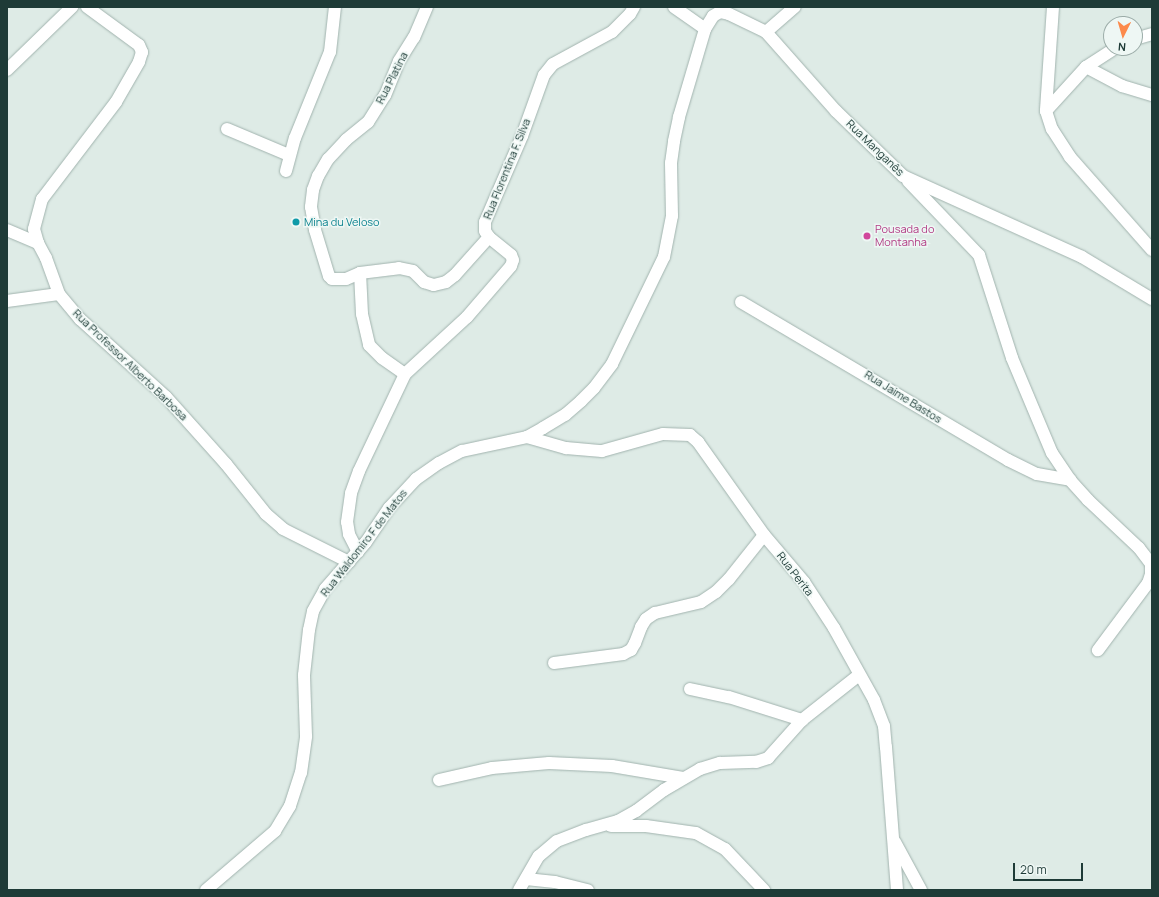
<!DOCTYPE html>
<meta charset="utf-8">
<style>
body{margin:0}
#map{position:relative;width:1159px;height:897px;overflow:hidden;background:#deebe6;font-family:Manrope,sans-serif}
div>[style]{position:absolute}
.roads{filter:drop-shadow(0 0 1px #a1b3ae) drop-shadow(0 0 1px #a1b3ae)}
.minor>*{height:12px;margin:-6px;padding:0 6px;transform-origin:6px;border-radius:6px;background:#fff}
.dots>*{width:11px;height:11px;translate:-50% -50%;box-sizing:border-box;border:2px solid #eef7f4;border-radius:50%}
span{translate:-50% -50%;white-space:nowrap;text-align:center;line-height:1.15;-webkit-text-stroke:3px #eef7f4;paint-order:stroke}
.street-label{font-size:11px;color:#1e3b37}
.culture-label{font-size:11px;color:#0d838f}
.left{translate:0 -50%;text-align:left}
.hotel-label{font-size:11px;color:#b23c85}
.frame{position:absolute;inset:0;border:8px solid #1e3b37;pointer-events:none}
.north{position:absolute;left:1103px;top:16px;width:40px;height:40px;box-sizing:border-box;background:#eef7f4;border:1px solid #9baca8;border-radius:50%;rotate:185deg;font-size:11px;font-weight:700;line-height:16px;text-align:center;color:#1e3b37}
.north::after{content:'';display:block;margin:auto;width:14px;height:18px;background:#fc8a4b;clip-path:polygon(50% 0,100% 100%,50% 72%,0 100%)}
.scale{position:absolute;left:1013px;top:863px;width:70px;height:18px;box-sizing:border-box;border:2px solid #1e3b37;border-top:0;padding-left:5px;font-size:12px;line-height:14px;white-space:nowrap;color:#1e3b37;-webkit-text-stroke:3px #eef7f4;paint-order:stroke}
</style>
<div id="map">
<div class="roads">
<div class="minor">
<div style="left:87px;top:7px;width:64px;rotate:36.2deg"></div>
<div style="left:139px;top:45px;width:8px;rotate:67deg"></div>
<div style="left:142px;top:52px;width:10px;rotate:107deg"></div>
<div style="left:139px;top:62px;width:46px;rotate:119.9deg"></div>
<div style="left:116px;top:102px;width:122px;rotate:127.3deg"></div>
<div style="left:42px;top:199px;width:31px;rotate:105deg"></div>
<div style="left:34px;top:229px;width:15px;rotate:74deg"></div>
<div style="left:38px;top:243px;width:17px;rotate:62deg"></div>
<div style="left:46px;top:258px;width:38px;rotate:70deg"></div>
<div style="left:59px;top:294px;width:33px;rotate:50deg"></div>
<div style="left:80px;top:319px;width:116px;rotate:42.2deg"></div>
<div style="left:166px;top:397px;width:90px;rotate:48.2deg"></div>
<div style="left:226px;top:464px;width:64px;rotate:51.3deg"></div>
<div style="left:266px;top:514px;width:23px;rotate:41deg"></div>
<div style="left:283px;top:529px;width:74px;rotate:26.6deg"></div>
<div style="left:427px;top:7px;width:33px;rotate:113deg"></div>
<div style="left:414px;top:37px;width:28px;rotate:122deg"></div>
<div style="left:399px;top:61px;width:37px;rotate:112deg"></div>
<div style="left:385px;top:95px;width:32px;rotate:122deg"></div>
<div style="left:368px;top:122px;width:28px;rotate:141deg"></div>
<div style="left:346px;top:140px;width:26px;rotate:133deg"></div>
<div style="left:328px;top:159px;width:20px;rotate:120deg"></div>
<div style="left:318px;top:176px;width:15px;rotate:110deg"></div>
<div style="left:313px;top:190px;width:17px;rotate:97deg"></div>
<div style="left:311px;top:207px;width:23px;rotate:80deg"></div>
<div style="left:315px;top:230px;width:48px;rotate:73.1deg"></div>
<div style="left:329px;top:276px;width:4px;rotate:45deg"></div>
<div style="left:332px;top:279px;width:14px"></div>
<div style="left:346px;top:279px;width:15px;rotate:-23deg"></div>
<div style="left:360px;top:273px;width:39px;rotate:-7deg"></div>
<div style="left:399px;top:268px;width:14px;rotate:12deg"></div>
<div style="left:413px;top:271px;width:16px;rotate:45deg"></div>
<div style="left:424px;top:282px;width:10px;rotate:17deg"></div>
<div style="left:434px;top:285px;width:12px;rotate:-14deg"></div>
<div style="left:446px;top:282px;width:11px;rotate:-38deg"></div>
<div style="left:455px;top:275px;width:51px;rotate:-48.2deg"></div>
<div style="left:674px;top:7px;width:38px;rotate:35deg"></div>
<div style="left:705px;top:29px;width:15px;rotate:-58deg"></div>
<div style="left:713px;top:16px;width:8px;rotate:-30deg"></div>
<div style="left:720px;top:12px;width:9px;rotate:13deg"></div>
<div style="left:729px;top:14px;width:41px;rotate:25.9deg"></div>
<div style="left:766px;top:32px;width:106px;rotate:48.5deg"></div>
<div style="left:836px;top:111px;width:93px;rotate:44.1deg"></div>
<div style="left:903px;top:176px;width:196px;rotate:24.3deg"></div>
<div style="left:1082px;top:257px;width:82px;rotate:31deg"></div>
<div style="left:1053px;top:7px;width:104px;rotate:93.9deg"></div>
<div style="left:1046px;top:111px;width:19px;rotate:72deg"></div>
<div style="left:1052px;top:129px;width:33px;rotate:57deg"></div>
<div style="left:1070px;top:157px;width:124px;rotate:48.6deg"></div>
<div style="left:766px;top:32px;width:38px;rotate:-41deg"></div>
<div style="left:1135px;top:39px;width:18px;rotate:-16deg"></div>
<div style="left:1086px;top:67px;width:41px;rotate:27.8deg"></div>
<div style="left:1122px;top:86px;width:31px;rotate:17deg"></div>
<div style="left:7px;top:70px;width:91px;rotate:-44.1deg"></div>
<div style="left:1046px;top:111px;width:59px;rotate:-47.7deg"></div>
<div style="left:1086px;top:67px;width:35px;rotate:-33deg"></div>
<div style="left:227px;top:129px;width:67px;rotate:22.8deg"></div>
<div style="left:286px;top:171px;width:34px;rotate:-75deg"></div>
<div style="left:295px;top:138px;width:93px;rotate:-67.9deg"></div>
<div style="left:330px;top:52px;width:45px;rotate:-83.7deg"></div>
<div style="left:908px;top:181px;width:103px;rotate:46.2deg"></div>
<div style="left:979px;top:255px;width:108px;rotate:72.2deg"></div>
<div style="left:1012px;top:358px;width:103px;rotate:67.2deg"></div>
<div style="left:1052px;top:453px;width:32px;rotate:56deg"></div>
<div style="left:1070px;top:480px;width:27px;rotate:48deg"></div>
<div style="left:1088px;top:500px;width:70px;rotate:43.3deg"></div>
<div style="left:1139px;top:548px;width:20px;rotate:53deg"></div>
<div style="left:1151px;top:564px;width:10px;rotate:90deg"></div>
<div style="left:1151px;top:574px;width:9px;rotate:108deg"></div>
<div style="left:1148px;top:583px;width:84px;rotate:126.7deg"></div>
<div style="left:7px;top:230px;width:34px;rotate:23deg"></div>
<div style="left:360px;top:273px;width:41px;rotate:87.2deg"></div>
<div style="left:362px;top:314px;width:32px;rotate:77deg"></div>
<div style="left:369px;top:345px;width:18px;rotate:45deg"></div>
<div style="left:382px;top:358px;width:28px;rotate:35deg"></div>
<div style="left:7px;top:301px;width:52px;rotate:-7.7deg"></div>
<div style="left:741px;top:302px;width:310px;rotate:30.6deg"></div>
<div style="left:1008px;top:460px;width:32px;rotate:26deg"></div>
<div style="left:1037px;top:474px;width:34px;rotate:10deg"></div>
<div style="left:527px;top:437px;width:41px;rotate:15.8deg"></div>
<div style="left:566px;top:448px;width:36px;rotate:5deg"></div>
<div style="left:602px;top:451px;width:63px;rotate:-15.6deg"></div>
<div style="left:663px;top:434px;width:27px;rotate:2deg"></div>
<div style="left:690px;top:435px;width:11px;rotate:41deg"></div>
<div style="left:698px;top:442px;width:114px;rotate:54.6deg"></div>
<div style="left:764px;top:535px;width:62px;rotate:49.6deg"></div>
<div style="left:804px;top:582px;width:55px;rotate:56.9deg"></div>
<div style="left:834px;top:628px;width:82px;rotate:60.9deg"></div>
<div style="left:874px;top:700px;width:28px;rotate:69deg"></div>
<div style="left:884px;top:726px;width:21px;rotate:85deg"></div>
<div style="left:886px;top:747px;width:143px;rotate:85.6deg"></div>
<div style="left:358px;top:552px;width:20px;rotate:-117deg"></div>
<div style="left:349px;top:534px;width:12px;rotate:-99deg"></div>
<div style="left:347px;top:522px;width:29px;rotate:-82deg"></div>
<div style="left:351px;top:493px;width:23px;rotate:-70deg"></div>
<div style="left:359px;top:471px;width:107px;rotate:-64.6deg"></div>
<div style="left:405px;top:374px;width:84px;rotate:-42.6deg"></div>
<div style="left:467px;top:317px;width:67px;rotate:-49.2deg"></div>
<div style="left:511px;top:266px;width:6px;rotate:-72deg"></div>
<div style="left:513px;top:260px;width:5px;rotate:-112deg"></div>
<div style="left:511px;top:255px;width:28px;rotate:-141deg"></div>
<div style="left:489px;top:237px;width:7px;rotate:-124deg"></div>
<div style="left:485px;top:231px;width:9px;rotate:-90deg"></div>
<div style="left:485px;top:222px;width:94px;rotate:-66.7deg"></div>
<div style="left:522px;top:136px;width:65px;rotate:-70.2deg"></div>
<div style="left:544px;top:75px;width:14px;rotate:-51deg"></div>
<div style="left:553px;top:64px;width:67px;rotate:-28.5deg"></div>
<div style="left:612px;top:32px;width:25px;rotate:-45deg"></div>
<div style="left:630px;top:14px;width:8px;rotate:-60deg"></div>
<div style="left:554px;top:663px;width:70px;rotate:-7.4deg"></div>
<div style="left:623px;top:654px;width:9px;rotate:-27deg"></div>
<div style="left:631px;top:650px;width:8px;rotate:-60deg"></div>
<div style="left:635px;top:643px;width:17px;rotate:-69deg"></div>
<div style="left:641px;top:627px;width:9px;rotate:-58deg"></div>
<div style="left:646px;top:619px;width:11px;rotate:-34deg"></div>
<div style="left:655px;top:613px;width:47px;rotate:-13.4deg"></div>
<div style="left:701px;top:602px;width:18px;rotate:-34deg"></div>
<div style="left:716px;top:592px;width:18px;rotate:-45deg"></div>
<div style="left:729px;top:579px;width:56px;rotate:-51.5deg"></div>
<div style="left:690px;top:689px;width:40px;rotate:12deg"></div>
<div style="left:729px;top:697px;width:77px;rotate:17.5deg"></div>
<div style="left:439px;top:780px;width:54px;rotate:-12.8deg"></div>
<div style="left:492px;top:768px;width:57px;rotate:-5deg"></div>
<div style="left:549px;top:763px;width:63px;rotate:2.7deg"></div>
<div style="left:612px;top:766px;width:72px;rotate:9.6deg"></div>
<div style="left:611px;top:826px;width:35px"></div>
<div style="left:646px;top:826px;width:50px;rotate:8deg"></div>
<div style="left:696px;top:833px;width:33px;rotate:29deg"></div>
<div style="left:725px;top:849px;width:57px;rotate:46.4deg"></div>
<div style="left:895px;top:842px;width:55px;rotate:61.6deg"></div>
<div style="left:526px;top:879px;width:29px;rotate:6deg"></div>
<div style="left:555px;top:882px;width:34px;rotate:14deg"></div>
<div style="left:206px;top:890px;width:91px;rotate:-40.5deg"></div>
<div style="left:275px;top:831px;width:29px;rotate:-59deg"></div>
<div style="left:290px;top:806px;width:35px;rotate:-72deg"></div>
<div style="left:301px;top:773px;width:37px;rotate:-82deg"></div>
<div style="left:306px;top:736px;width:61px;rotate:-91.9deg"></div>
<div style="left:304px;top:675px;width:45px;rotate:-83.7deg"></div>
<div style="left:309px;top:630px;width:19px;rotate:-78deg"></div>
<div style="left:313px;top:611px;width:25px;rotate:-61deg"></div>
<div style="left:325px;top:589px;width:62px;rotate:-48.9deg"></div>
<div style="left:366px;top:542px;width:41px;rotate:-55.9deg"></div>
<div style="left:389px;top:508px;width:40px;rotate:-47deg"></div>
<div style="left:416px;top:479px;width:28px;rotate:-35deg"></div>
<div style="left:439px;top:463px;width:26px;rotate:-28deg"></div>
<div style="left:462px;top:451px;width:66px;rotate:-12.2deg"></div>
<div style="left:527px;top:437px;width:18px;rotate:-29deg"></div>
<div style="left:543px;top:428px;width:26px;rotate:-31deg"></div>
<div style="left:565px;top:415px;width:21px;rotate:-41deg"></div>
<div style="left:581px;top:401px;width:18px;rotate:-45deg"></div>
<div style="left:594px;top:388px;width:30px;rotate:-53deg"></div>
<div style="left:612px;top:364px;width:119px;rotate:-64.1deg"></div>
<div style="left:664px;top:257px;width:42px;rotate:-79deg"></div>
<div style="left:672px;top:216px;width:53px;rotate:-91.1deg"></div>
<div style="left:671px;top:163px;width:22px;rotate:-82deg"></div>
<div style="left:674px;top:141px;width:25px;rotate:-78deg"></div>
<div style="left:679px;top:117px;width:92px;rotate:-73.5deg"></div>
<div style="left:519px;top:890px;width:39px;rotate:-60deg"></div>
<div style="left:539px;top:856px;width:23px;rotate:-40deg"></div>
<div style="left:557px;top:841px;width:31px;rotate:-21deg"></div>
<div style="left:586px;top:830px;width:33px;rotate:-16deg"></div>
<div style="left:618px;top:821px;width:21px;rotate:-29deg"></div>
<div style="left:636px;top:811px;width:35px;rotate:-37deg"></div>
<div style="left:664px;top:790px;width:42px;rotate:-30.3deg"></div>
<div style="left:700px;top:769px;width:21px;rotate:-17deg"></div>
<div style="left:720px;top:763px;width:36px;rotate:-2deg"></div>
<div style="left:756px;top:762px;width:13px;rotate:-18deg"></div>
<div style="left:768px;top:758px;width:51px;rotate:-48.2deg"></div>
<div style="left:802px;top:720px;width:73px;rotate:-38.3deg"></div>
</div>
</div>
<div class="dots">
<div style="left:296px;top:222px;background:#0f9aa8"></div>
<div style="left:867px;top:236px;background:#d1479c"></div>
</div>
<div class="street-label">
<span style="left:392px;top:78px;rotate:-63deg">Rua Platina</span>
<span style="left:875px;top:148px;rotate:44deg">Rua Manganês</span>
<span style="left:507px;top:169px;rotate:-68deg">Rua Florentina F. Silva</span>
<span style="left:130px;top:365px;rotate:44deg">Rua Professor Alberto Barbosa</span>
<span style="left:903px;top:397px;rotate:32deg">Rua Jaime Bastos</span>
<span style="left:364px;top:543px;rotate:-52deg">Rua Waldomiro F de Matos</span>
<span style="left:795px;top:574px;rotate:52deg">Rua Perita</span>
</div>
<div class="culture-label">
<span class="left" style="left:304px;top:222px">Mina du Veloso</span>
</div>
<div class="hotel-label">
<span class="left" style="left:875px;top:236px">Pousada do<br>Montanha</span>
</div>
<div class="frame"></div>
<div class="north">N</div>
<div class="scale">20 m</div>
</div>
